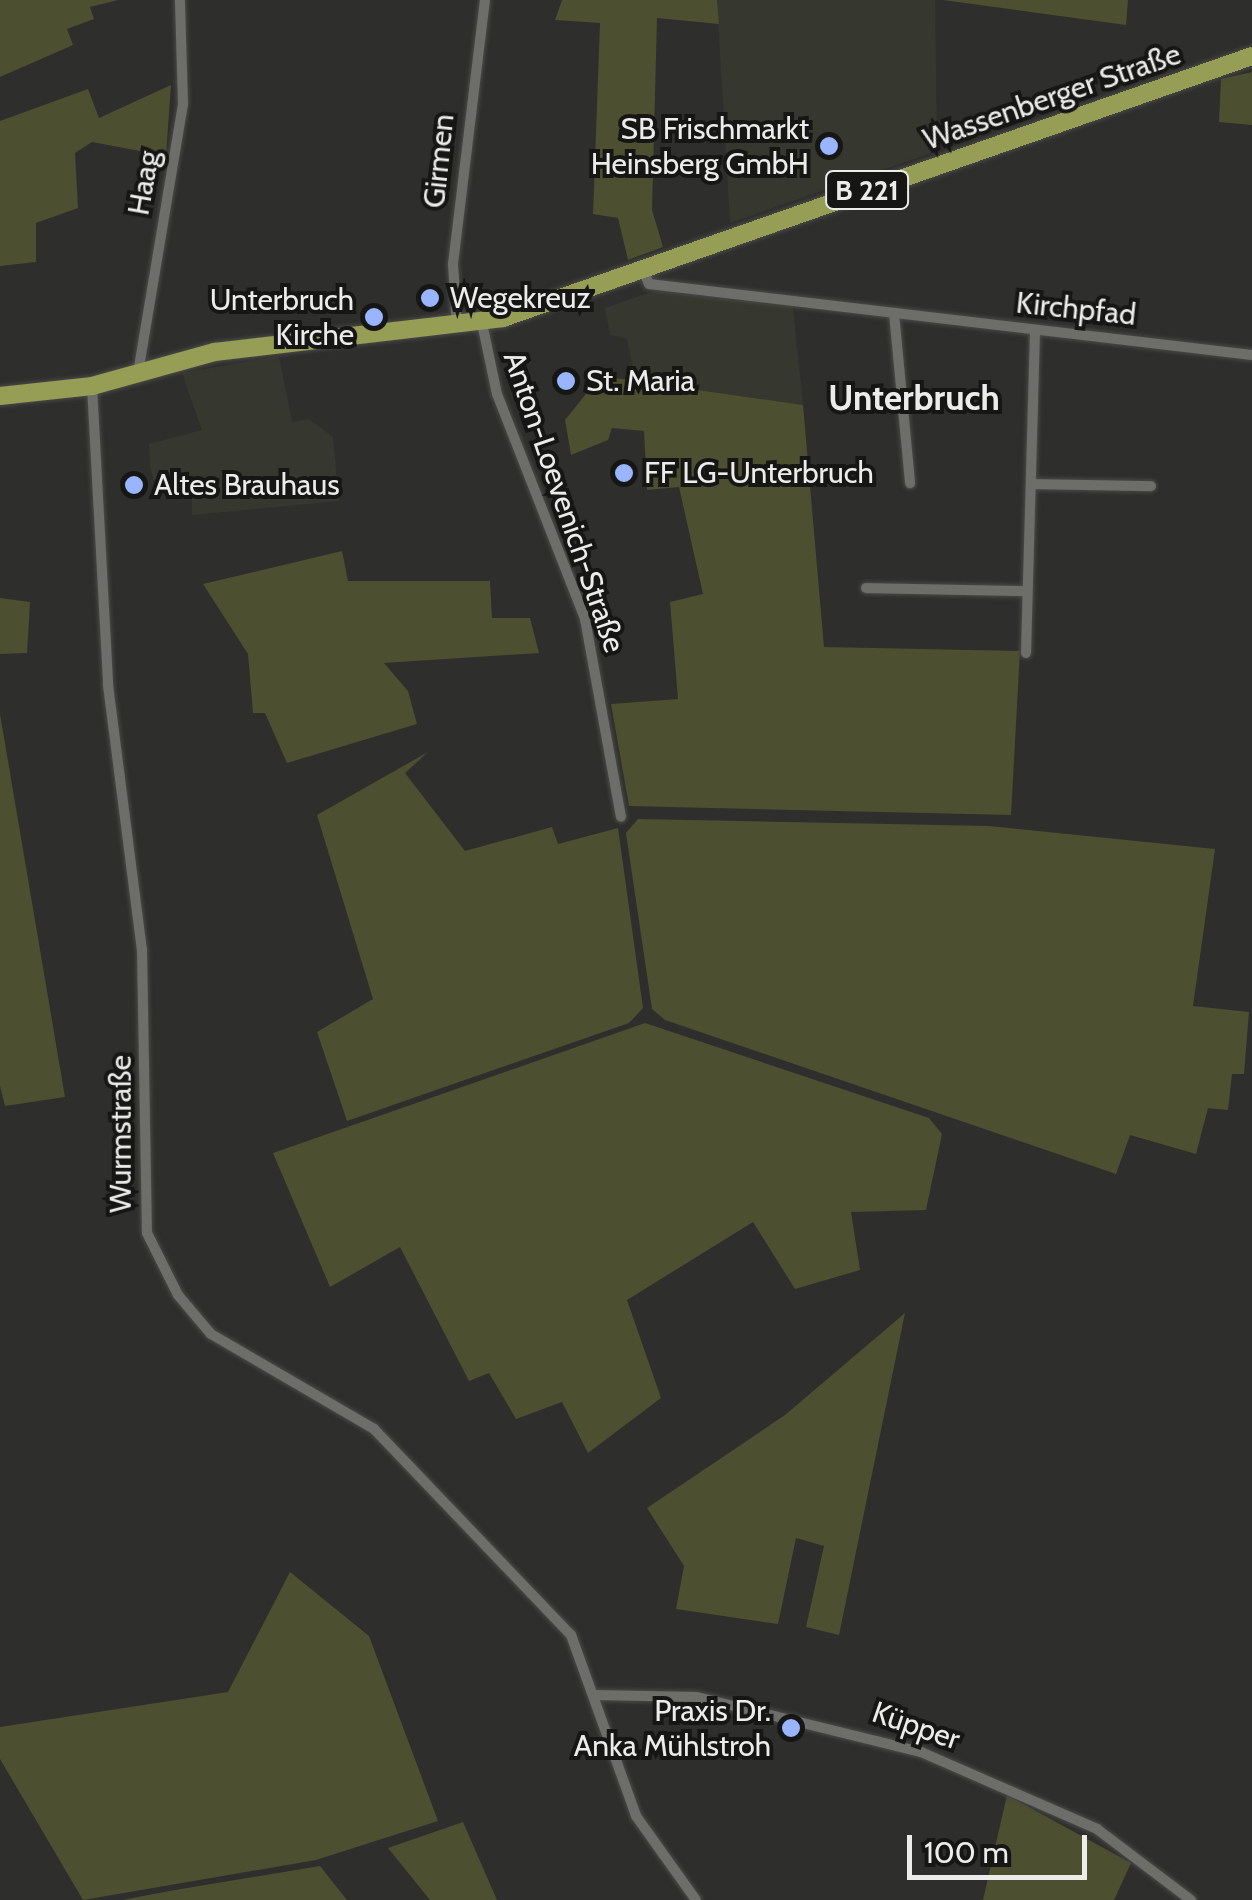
<!DOCTYPE html>
<meta charset="utf-8">
<style>
body{margin:0}
#map{position:relative;width:1252px;height:1900px;overflow:hidden;background:#2e2f2c;font-family:Cabin,sans-serif}
div>[style]{position:absolute}
.built>*{inset:0;background:#36372e}
.green>*{inset:0;background:#4c4f30}
.roads{filter:drop-shadow(0 0 2px #494a48) drop-shadow(0 0 2px #494a48)}
.street>*{height:10px;margin:-5px;padding:0 5px;transform-origin:5px;border-radius:5px;background:#6d6d6a}
.primary>*{height:18px;margin:-9px;padding:0 9px;transform-origin:9px;border-radius:9px;background:#969d54}
.dots>*{width:28px;height:28px;translate:-50% -50%;box-sizing:border-box;border:5px solid #161715;border-radius:50%}
span{translate:-50% -50%;white-space:nowrap;text-align:center;line-height:1.15;-webkit-text-stroke:8px #161715;paint-order:stroke}
.shield-label span{padding:2px 8px;background:#161715;border:2px solid;border-radius:8px;-webkit-text-stroke-width:0}
.shield-label{font-size:28px;color:#ececeb;font-weight:700}
.street-label{font-size:30px;color:#ececeb}
.poi-label{font-size:30px;color:#ececeb}
.right{translate:-100% -50%;text-align:right}
.left{translate:0 -50%;text-align:left}
.quarter-label{font-size:35px;color:#ececeb;font-weight:700}
.scale{position:absolute;left:907px;top:1835px;width:180px;height:45px;box-sizing:border-box;border:5px solid #ececeb;border-top:0;padding-left:12px;font-size:30px;line-height:35px;white-space:nowrap;color:#ececeb;-webkit-text-stroke:8px #161715;paint-order:stroke}
</style>
<div id="map">
<div class="built">
<div style="clip-path:polygon(717px 0,935px 0,937px 151px,730px 223px)"></div>
<div style="clip-path:polygon(657px 290px,793px 307px,803px 405px,635px 381px,627px 339px,610px 335px,605px 308px)"></div>
<div style="clip-path:polygon(279px 356px,292px 422px,309px 419px,333px 437px,339px 501px,192px 515px,192px 481px,154px 481px,150px 467px,149px 444px,202px 430px,182px 373px)"></div>
</div>
<div class="green">
<div style="clip-path:polygon(0 0,118px 0,90px 7px,94px 19px,67px 29px,73px 45px,0 77px)"></div>
<div style="clip-path:polygon(562px 0,717px 0,719px 24px,657px 18px,652px 210px,663px 247px,628px 260px,618px 218px,593px 214px,600px 23px,555px 20px)"></div>
<div style="clip-path:polygon(943px 0,1128px 0,1126px 25px)"></div>
<div style="clip-path:polygon(1252px 72px,1252px 125px,1219px 122px,1221px 79px)"></div>
<div style="clip-path:polygon(171px 85px,166px 156px,92px 142px,75px 153px,78px 208px,36px 223px,36px 262px,0 266px,0 121px,88px 89px,99px 118px)"></div>
<div style="clip-path:polygon(587px 374px,803px 405px,824px 647px,1020px 651px,1011px 815px,629px 806px,611px 704px,678px 699px,670px 602px,703px 594px,679px 487px,647px 490px,644px 431px,612px 428px,608px 440px,571px 455px,565px 420px,590px 389px)"></div>
<div style="clip-path:polygon(342px 551px,348px 581px,490px 581px,492px 618px,530px 618px,539px 653px,384px 663px,408px 691px,417px 724px,287px 763px,265px 713px,253px 713px,248px 654px,203px 584px)"></div>
<div style="clip-path:polygon(0 598px,30px 602px,27px 653px,0 654px)"></div>
<div style="clip-path:polygon(0 714px,65px 1097px,5px 1106px,0 1086px)"></div>
<div style="clip-path:polygon(428px 752px,405px 773px,465px 851px,552px 827px,558px 844px,618px 828px,643px 1008px,629px 1023px,347px 1121px,317px 1032px,373px 999px,317px 815px)"></div>
<div style="clip-path:polygon(638px 819px,989px 826px,1215px 849px,1193px 1006px,1249px 1012px,1244px 1074px,1232px 1074px,1228px 1110px,1208px 1108px,1196px 1154px,1130px 1135px,1116px 1174px,665px 1020px,652px 1009px,626px 833px)"></div>
<div style="clip-path:polygon(645px 1023px,929px 1118px,942px 1134px,926px 1210px,851px 1212px,860px 1270px,795px 1289px,753px 1222px,627px 1300px,661px 1398px,588px 1453px,562px 1402px,516px 1419px,489px 1373px,469px 1381px,400px 1247px,330px 1287px,273px 1153px)"></div>
<div style="clip-path:polygon(905px 1313px,839px 1635px,806px 1627px,824px 1546px,796px 1538px,778px 1624px,676px 1609px,684px 1566px,647px 1508px,785px 1415px)"></div>
<div style="clip-path:polygon(290px 1572px,369px 1636px,438px 1821px,316px 1860px,83px 1900px,0 1759px,0 1727px,228px 1692px)"></div>
<div style="clip-path:polygon(1007px 1795px,1131px 1863px,1114px 1900px,983px 1900px)"></div>
<div style="clip-path:polygon(463px 1822px,497px 1900px,430px 1900px,388px 1848px)"></div>
<div style="clip-path:polygon(320px 1866px,347px 1900px,122px 1900px,175px 1890px)"></div>
</div>
<div class="roads">
<div class="street">
<div style="left:643px;top:270px;width:15px;rotate:67deg"></div>
<div style="left:649px;top:284px;width:607px;rotate:6.72deg"></div>
<div style="left:894px;top:313px;width:171px;rotate:84.6deg"></div>
<div style="left:482px;top:323px;width:73px;rotate:78.1deg"></div>
<div style="left:497px;top:394px;width:242px;rotate:68.6deg"></div>
<div style="left:585px;top:619px;width:201px;rotate:79.7deg"></div>
<div style="left:457px;top:326px;width:62px;rotate:-93.7deg"></div>
<div style="left:453px;top:264px;width:266px;rotate:-83.1deg"></div>
<div style="left:138px;top:373px;width:273px;rotate:-80.5deg"></div>
<div style="left:183px;top:104px;width:104px;rotate:-91.7deg"></div>
<div style="left:92px;top:386px;width:299px;rotate:86.9deg"></div>
<div style="left:108px;top:685px;width:267px;rotate:82.7deg"></div>
<div style="left:142px;top:950px;width:283px;rotate:89deg"></div>
<div style="left:147px;top:1233px;width:69px;rotate:63.4deg"></div>
<div style="left:178px;top:1295px;width:51px;rotate:49.8deg"></div>
<div style="left:211px;top:1334px;width:189px;rotate:30.2deg"></div>
<div style="left:374px;top:1429px;width:285px;rotate:46.3deg"></div>
<div style="left:571px;top:1635px;width:192px;rotate:70.2deg"></div>
<div style="left:636px;top:1816px;width:103px;rotate:54.5deg"></div>
<div style="left:1033px;top:484px;width:118px;rotate:1deg"></div>
<div style="left:866px;top:588px;width:160px;rotate:1.1deg"></div>
<div style="left:1026px;top:653px;width:323px;rotate:-88.4deg"></div>
<div style="left:593px;top:1695px;width:104px;rotate:1.1deg"></div>
<div style="left:697px;top:1697px;width:231px;rotate:13.8deg"></div>
<div style="left:921px;top:1752px;width:192px;rotate:23.6deg"></div>
<div style="left:1097px;top:1829px;width:118px;rotate:37.1deg"></div>
</div>
<div class="primary">
<div style="left:0;top:396px;width:93px;rotate:-6.2deg"></div>
<div style="left:92px;top:386px;width:128px;rotate:-15.5deg"></div>
<div style="left:215px;top:352px;width:290px;rotate:-6.7deg"></div>
<div style="left:503px;top:318px;width:794px;rotate:-19.28deg"></div>
</div>
</div>
<div class="dots">
<div style="left:829px;top:146px;background:#98b5fd"></div>
<div style="left:430px;top:298px;background:#98b5fd"></div>
<div style="left:374px;top:317px;background:#98b5fd"></div>
<div style="left:566px;top:381px;background:#98b5fd"></div>
<div style="left:624px;top:473px;background:#98b5fd"></div>
<div style="left:134px;top:485px;background:#98b5fd"></div>
<div style="left:791px;top:1728px;background:#98b5fd"></div>
</div>
<div class="shield-label">
<span style="left:867px;top:190px">B 221</span>
</div>
<div class="street-label">
<span style="left:1052px;top:97px;rotate:-19deg">Wassenberger Straße</span>
<span style="left:439px;top:161px;rotate:-84deg">Girmen</span>
<span style="left:144px;top:183px;rotate:-80deg">Haag</span>
<span style="left:1076px;top:309px;rotate:6deg">Kirchpfad</span>
<span style="left:564px;top:502px;rotate:71deg">Anton-Loevenich-Straße</span>
<span style="left:121px;top:1134px;rotate:-90deg">Wurmstraße</span>
<span style="left:916px;top:1726px;rotate:19deg">Küpper</span>
</div>
<div class="poi-label">
<span class="right" style="left:809px;top:146px">SB Frischmarkt<br>Heinsberg GmbH</span>
<span class="left" style="left:450px;top:298px">Wegekreuz</span>
<span class="right" style="left:354px;top:317px">Unterbruch<br>Kirche</span>
<span class="left" style="left:586px;top:381px">St. Maria</span>
<span class="left" style="left:644px;top:473px">FF LG-Unterbruch</span>
<span class="left" style="left:154px;top:485px">Altes Brauhaus</span>
<span class="right" style="left:771px;top:1728px">Praxis Dr.<br>Anka Mühlstroh</span>
</div>
<div class="quarter-label">
<span style="left:914px;top:398px">Unterbruch</span>
</div>
<div class="scale">100 m</div>
</div>
